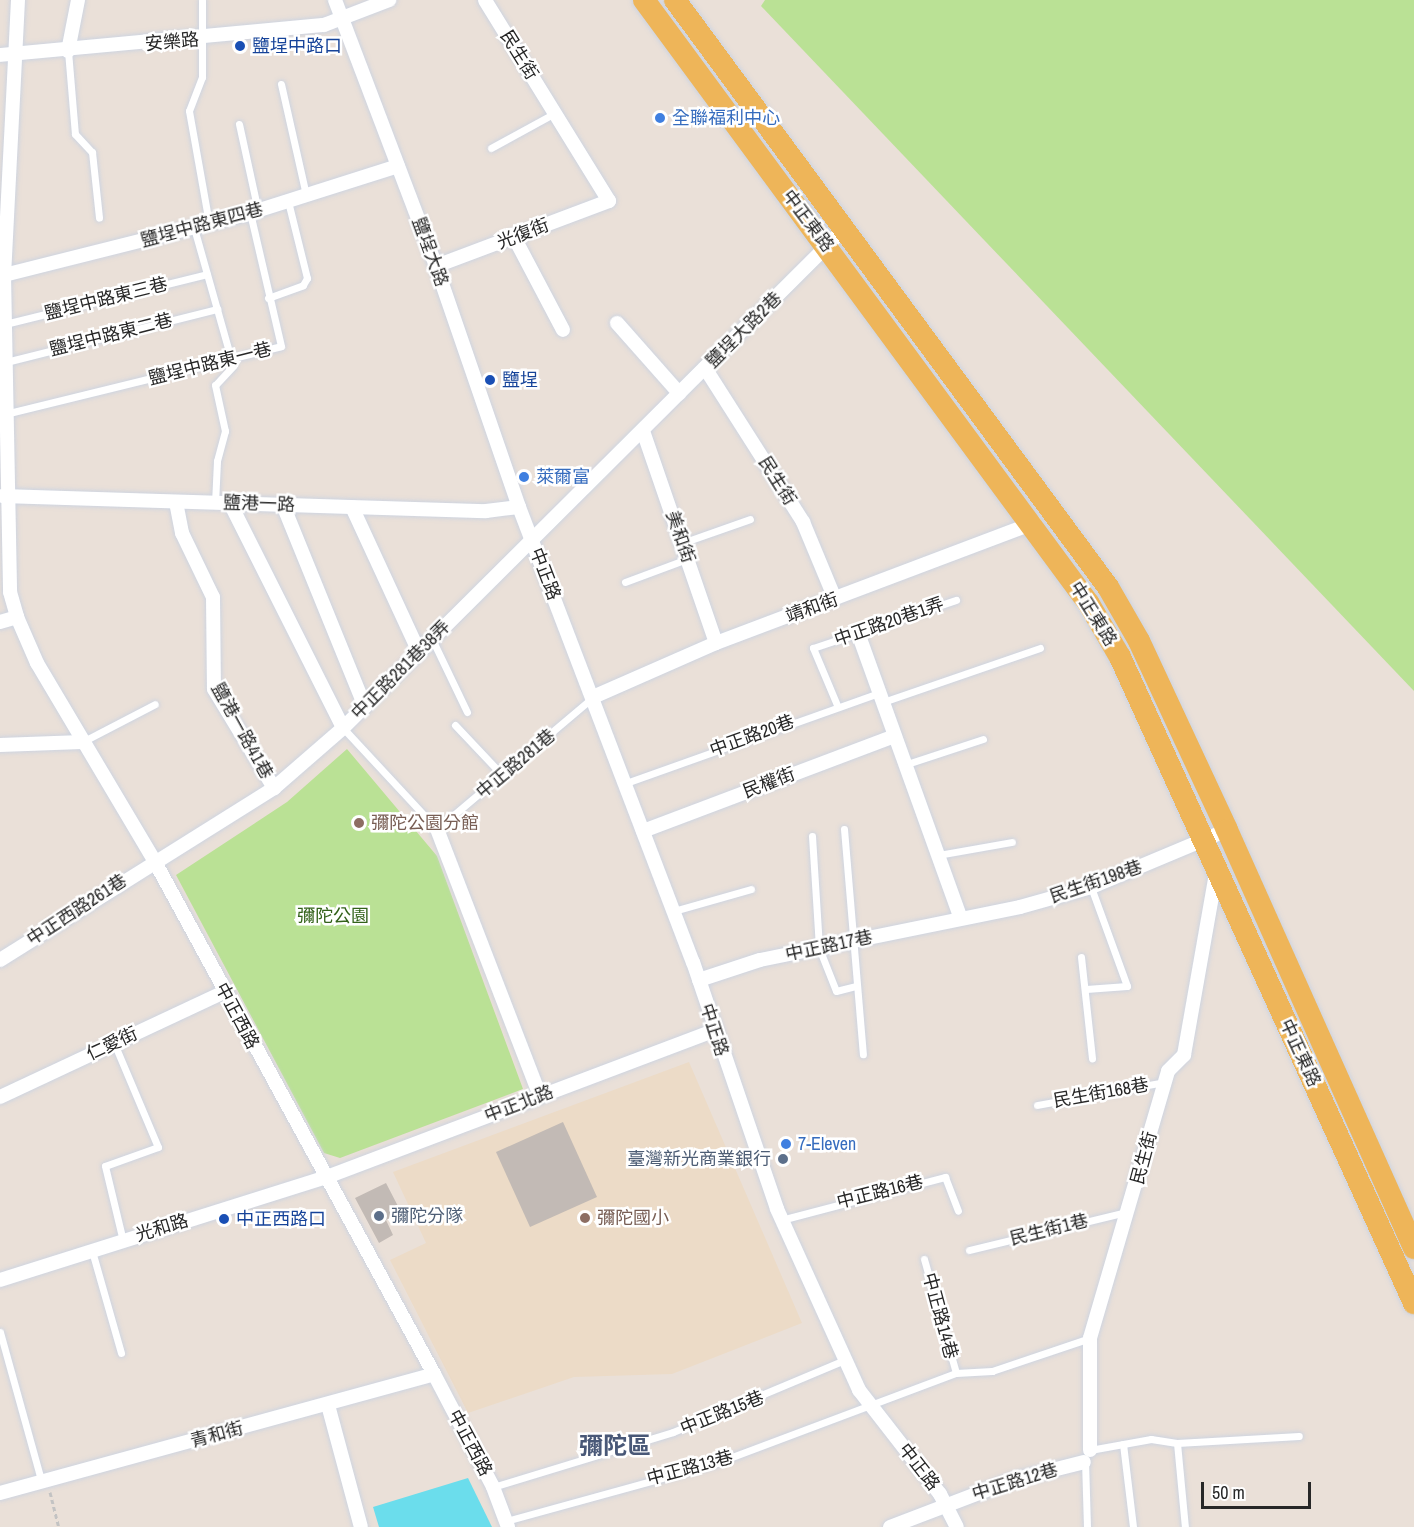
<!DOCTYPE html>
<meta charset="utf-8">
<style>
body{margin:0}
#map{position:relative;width:1414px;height:1527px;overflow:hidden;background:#eae0d8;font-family:"Archivo Narrow","Noto Sans TC",sans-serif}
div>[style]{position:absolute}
.education>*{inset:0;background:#ecdbc7}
.green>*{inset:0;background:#bae195}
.water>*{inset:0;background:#6bddec}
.building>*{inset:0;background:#c2bab5}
.path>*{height:3px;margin-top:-1.5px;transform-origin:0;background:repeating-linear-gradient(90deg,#c3c3c3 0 4.5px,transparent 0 7.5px)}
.roads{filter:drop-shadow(0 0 2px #ced4e0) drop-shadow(0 0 2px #ced4e0)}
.service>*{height:7px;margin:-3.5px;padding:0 3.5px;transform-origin:3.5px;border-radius:3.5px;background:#fff}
.minor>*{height:14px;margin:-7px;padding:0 7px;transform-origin:7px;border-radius:7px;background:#fff}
.primary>*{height:22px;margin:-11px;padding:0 11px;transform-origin:11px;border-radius:11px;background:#eeb559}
.dots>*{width:16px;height:16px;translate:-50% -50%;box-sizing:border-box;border:3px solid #fff;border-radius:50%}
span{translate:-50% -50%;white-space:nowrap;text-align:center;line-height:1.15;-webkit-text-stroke:5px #fff;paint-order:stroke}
.street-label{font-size:18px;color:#272727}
.transit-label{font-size:18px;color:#164399}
.left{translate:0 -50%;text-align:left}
.shop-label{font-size:18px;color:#366cbe}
.education-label{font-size:18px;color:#785e54}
.park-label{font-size:18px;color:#33621a}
.service-label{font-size:18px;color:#4e5e75}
.right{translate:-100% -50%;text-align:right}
.district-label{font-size:24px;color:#495877;font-weight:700}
.scale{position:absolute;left:1201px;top:1482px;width:110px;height:27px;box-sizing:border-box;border:3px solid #272727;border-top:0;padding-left:8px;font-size:18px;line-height:21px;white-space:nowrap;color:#272727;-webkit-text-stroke:4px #fff;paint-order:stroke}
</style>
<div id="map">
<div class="education">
<div style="clip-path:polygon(689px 1062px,802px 1323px,672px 1374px,574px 1377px,468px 1413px,390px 1260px,426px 1243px,393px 1172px)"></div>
</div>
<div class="green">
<div style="clip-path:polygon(765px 0,1414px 0,1414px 691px,761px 6px)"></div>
<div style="clip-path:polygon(347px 749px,437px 856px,523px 1089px,340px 1158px,324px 1153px,176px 875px,287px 802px)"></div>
</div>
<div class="water">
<div style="clip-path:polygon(468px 1478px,492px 1527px,379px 1527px,373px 1507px)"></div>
</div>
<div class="building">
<div style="clip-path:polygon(563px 1122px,597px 1197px,530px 1227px,496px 1152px)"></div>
<div style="clip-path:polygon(386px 1183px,401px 1212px,386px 1220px,393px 1235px,379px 1243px,355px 1198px)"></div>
</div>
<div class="path">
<div style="left:50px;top:1492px;width:36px;rotate:76deg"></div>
</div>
<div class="roads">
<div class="service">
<div style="left:202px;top:0;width:77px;rotate:90deg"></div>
<div style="left:202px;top:77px;width:36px;rotate:111deg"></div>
<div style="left:189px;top:111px;width:114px;rotate:79.9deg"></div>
<div style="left:68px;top:51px;width:83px;rotate:85.2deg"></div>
<div style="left:75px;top:134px;width:25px;rotate:47deg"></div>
<div style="left:92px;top:152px;width:66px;rotate:83.9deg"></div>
<div style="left:281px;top:84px;width:114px;rotate:77.3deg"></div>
<div style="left:239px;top:124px;width:89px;rotate:77.7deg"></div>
<div style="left:491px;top:148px;width:73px;rotate:-28.7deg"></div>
<div style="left:194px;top:228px;width:143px;rotate:74.2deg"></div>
<div style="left:233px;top:366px;width:26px;rotate:133deg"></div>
<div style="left:215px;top:385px;width:47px;rotate:77.7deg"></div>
<div style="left:225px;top:431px;width:31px;rotate:105deg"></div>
<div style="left:217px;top:461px;width:42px;rotate:92.7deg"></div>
<div style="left:268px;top:298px;width:37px;rotate:-20deg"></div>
<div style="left:303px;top:285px;width:8px;rotate:-60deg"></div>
<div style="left:307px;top:278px;width:79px;rotate:-103.9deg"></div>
<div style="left:5px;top:324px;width:208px;rotate:-13.9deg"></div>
<div style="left:6px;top:362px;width:218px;rotate:-14.1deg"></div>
<div style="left:5px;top:414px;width:284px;rotate:-13.8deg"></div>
<div style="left:281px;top:346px;width:137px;rotate:-103.1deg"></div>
<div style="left:682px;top:543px;width:72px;rotate:-19.4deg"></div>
<div style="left:625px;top:582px;width:66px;rotate:-20.4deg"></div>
<div style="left:432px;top:639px;width:81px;rotate:64.4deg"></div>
<div style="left:883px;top:702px;width:166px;rotate:-19deg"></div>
<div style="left:837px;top:705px;width:62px;rotate:-112.8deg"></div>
<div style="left:813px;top:648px;width:151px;rotate:-18.6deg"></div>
<div style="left:455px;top:725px;width:70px;rotate:46.7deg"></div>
<div style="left:343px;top:728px;width:138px;rotate:47.1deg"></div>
<div style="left:437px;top:829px;width:204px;rotate:-40.2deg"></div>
<div style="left:82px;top:742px;width:82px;rotate:-27.5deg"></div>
<div style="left:907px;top:764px;width:80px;rotate:-18.2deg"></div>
<div style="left:626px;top:783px;width:269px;rotate:-19.6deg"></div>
<div style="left:844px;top:829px;width:226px;rotate:85.2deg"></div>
<div style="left:812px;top:836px;width:112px;rotate:86.4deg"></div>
<div style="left:819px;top:948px;width:46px;rotate:68.4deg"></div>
<div style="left:836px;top:991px;width:21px;rotate:-14deg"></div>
<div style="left:938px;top:855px;width:75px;rotate:-10deg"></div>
<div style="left:674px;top:911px;width:80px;rotate:-15.9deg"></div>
<div style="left:1081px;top:957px;width:102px;rotate:83.8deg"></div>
<div style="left:1086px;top:989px;width:41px;rotate:-4.2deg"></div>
<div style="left:1127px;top:986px;width:105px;rotate:-110deg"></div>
<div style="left:114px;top:1043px;width:113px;rotate:67.1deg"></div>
<div style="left:158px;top:1147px;width:56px;rotate:160.3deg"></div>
<div style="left:105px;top:1166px;width:77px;rotate:76.5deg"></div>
<div style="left:1037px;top:1105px;width:130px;rotate:-10.2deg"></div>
<div style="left:781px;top:1220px;width:170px;rotate:-14.7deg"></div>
<div style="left:945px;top:1177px;width:36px;rotate:69deg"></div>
<div style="left:969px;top:1250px;width:162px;rotate:-13.6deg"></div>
<div style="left:92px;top:1251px;width:106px;rotate:74.1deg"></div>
<div style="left:924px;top:1259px;width:118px;rotate:74.3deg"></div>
<div style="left:0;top:1332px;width:157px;rotate:74.5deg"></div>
<div style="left:1177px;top:1443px;width:84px;rotate:84.6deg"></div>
<div style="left:1123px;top:1444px;width:84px;rotate:83.1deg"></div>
<div style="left:1090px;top:1450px;width:62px;rotate:-10.2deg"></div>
<div style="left:1151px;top:1439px;width:26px;rotate:9deg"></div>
<div style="left:1177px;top:1443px;width:122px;rotate:-3.3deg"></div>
<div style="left:1085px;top:1460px;width:67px;rotate:88.3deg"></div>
<div style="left:493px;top:1487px;width:188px;rotate:-17deg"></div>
<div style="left:673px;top:1432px;width:186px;rotate:-22.8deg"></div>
<div style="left:506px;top:1521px;width:218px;rotate:-15.4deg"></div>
<div style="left:716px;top:1463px;width:256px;rotate:-20.6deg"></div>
<div style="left:956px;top:1373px;width:36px;rotate:-3deg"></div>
<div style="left:992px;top:1371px;width:103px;rotate:-18.6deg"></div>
</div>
<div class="minor">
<div style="left:18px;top:0;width:275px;rotate:92.9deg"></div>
<div style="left:4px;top:275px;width:317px;rotate:88.9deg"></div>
<div style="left:10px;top:592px;width:26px;rotate:74deg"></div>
<div style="left:17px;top:617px;width:50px;rotate:66.5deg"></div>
<div style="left:37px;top:663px;width:229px;rotate:59.3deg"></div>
<div style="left:154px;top:860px;width:585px;rotate:61.42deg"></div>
<div style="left:434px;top:1374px;width:127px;rotate:62.4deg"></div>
<div style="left:493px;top:1487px;width:43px;rotate:69.4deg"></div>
<div style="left:335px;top:0;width:285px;rotate:69.2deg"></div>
<div style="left:436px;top:266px;width:255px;rotate:71deg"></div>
<div style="left:519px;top:507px;width:487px;rotate:69.1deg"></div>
<div style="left:693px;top:962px;width:261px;rotate:71.2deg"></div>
<div style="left:777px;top:1209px;width:199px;rotate:65.6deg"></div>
<div style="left:859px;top:1390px;width:132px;rotate:52.1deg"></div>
<div style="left:940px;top:1494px;width:37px;rotate:63deg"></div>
<div style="left:68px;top:51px;width:52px;rotate:-78.9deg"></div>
<div style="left:0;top:55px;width:325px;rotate:-5.3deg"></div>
<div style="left:324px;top:25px;width:70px;rotate:-21deg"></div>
<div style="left:514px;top:237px;width:105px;rotate:62.2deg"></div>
<div style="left:436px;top:266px;width:185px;rotate:-20.6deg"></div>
<div style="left:609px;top:201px;width:236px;rotate:-121.7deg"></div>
<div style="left:0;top:276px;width:258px;rotate:-14.1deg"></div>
<div style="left:250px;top:213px;width:155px;rotate:-17.6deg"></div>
<div style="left:617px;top:323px;width:94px;rotate:48.5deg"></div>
<div style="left:705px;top:368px;width:183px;rotate:57.5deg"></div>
<div style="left:803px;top:522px;width:83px;rotate:67.4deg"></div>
<div style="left:643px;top:431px;width:224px;rotate:71deg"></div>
<div style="left:2px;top:496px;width:484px;rotate:1.8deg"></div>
<div style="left:486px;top:511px;width:33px;rotate:-7deg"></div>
<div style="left:176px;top:502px;width:32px;rotate:79deg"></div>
<div style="left:182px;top:533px;width:71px;rotate:64.2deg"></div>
<div style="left:213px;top:597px;width:92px;rotate:89.4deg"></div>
<div style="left:214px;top:689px;width:116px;rotate:58.8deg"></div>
<div style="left:230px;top:503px;width:252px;rotate:63.3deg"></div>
<div style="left:283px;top:505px;width:218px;rotate:67.9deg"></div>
<div style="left:352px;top:507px;width:160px;rotate:65.2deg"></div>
<div style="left:0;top:622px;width:18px;rotate:-16deg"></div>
<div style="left:858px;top:633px;width:302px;rotate:70.2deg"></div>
<div style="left:593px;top:697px;width:134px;rotate:-23.7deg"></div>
<div style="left:716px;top:643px;width:340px;rotate:-20.7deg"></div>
<div style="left:0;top:745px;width:82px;rotate:-2.1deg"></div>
<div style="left:437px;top:829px;width:286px;rotate:68.9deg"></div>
<div style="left:643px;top:831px;width:269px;rotate:-20.7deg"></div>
<div style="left:0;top:960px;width:324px;rotate:-32.1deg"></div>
<div style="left:274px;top:788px;width:91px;rotate:-41deg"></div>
<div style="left:343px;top:728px;width:709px;rotate:-44.89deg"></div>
<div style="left:699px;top:980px;width:64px;rotate:-18.2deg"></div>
<div style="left:760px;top:960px;width:265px;rotate:-11.5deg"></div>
<div style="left:1020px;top:907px;width:74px;rotate:-15.7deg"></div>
<div style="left:1091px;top:887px;width:147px;rotate:-22.7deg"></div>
<div style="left:0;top:1097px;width:247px;rotate:-25.1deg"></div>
<div style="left:0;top:1280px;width:340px;rotate:-17.5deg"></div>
<div style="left:324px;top:1178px;width:416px;rotate:-20.7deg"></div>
<div style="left:328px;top:1405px;width:126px;rotate:74.9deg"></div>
<div style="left:1090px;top:1450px;width:112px;rotate:-90deg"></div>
<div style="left:1090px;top:1338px;width:278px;rotate:-73.7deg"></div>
<div style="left:1168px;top:1071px;width:23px;rotate:-45deg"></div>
<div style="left:1184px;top:1055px;width:185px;rotate:-80deg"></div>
<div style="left:0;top:1493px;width:450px;rotate:-15.3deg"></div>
<div style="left:890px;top:1527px;width:132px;rotate:-20.9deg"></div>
<div style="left:1013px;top:1480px;width:73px;rotate:-14.2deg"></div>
</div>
<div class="primary">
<div style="left:644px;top:0;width:750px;rotate:53.62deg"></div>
<div style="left:1089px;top:604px;width:61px;rotate:59.7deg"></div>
<div style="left:1120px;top:657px;width:710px;rotate:65.53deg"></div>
<div style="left:675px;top:0;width:729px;rotate:53.59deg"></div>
<div style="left:1108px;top:587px;width:62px;rotate:60.1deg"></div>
<div style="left:1139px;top:641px;width:208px;rotate:65deg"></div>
<div style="left:1227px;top:830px;width:458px;rotate:65.9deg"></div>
</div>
</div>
<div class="dots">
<div style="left:240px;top:46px;background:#1a4fb4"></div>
<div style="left:660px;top:118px;background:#3f7fe0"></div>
<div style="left:490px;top:380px;background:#1a4fb4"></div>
<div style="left:524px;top:477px;background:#3f7fe0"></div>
<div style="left:359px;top:823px;background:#8d6e63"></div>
<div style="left:786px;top:1144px;background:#3f7fe0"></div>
<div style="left:783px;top:1159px;background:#5c6f8a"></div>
<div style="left:379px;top:1216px;background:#5c6f8a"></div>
<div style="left:585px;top:1218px;background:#8d6e63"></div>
<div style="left:224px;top:1219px;background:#1a4fb4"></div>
</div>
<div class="street-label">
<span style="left:172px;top:42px;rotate:-5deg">安樂路</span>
<span style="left:519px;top:55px;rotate:58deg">民生街</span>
<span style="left:808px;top:221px;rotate:53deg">中正東路</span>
<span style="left:202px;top:225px;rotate:-15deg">鹽埕中路東四巷</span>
<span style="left:523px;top:234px;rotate:-21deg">光復街</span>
<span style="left:430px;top:252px;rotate:70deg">鹽埕大路</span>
<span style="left:106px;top:299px;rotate:-14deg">鹽埕中路東三巷</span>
<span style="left:744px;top:330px;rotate:-45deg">鹽埕大路2巷</span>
<span style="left:111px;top:335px;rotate:-14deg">鹽埕中路東二巷</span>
<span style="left:210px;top:364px;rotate:-14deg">鹽埕中路東一巷</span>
<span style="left:777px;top:481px;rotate:58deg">民生街</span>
<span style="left:259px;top:504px;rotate:2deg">鹽港一路</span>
<span style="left:680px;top:537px;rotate:71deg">美和街</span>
<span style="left:545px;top:574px;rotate:69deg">中正路</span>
<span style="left:812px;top:608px;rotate:-20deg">靖和街</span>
<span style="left:1093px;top:614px;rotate:58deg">中正東路</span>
<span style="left:889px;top:622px;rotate:-19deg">中正路20巷1弄</span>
<span style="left:401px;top:670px;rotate:-45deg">中正路281巷38弄</span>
<span style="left:242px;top:731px;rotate:61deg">鹽港一路41巷</span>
<span style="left:752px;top:736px;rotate:-20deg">中正路20巷</span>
<span style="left:516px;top:764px;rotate:-40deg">中正路281巷</span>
<span style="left:769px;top:783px;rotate:-21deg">民權街</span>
<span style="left:1096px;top:882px;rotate:-19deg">民生街198巷</span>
<span style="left:77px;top:910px;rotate:-33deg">中正西路261巷</span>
<span style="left:829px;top:946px;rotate:-12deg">中正路17巷</span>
<span style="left:237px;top:1016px;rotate:62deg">中正西路</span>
<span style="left:714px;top:1030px;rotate:72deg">中正路</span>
<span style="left:112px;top:1044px;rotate:-25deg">仁愛街</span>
<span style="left:1300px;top:1053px;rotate:65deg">中正東路</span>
<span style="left:1101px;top:1093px;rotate:-10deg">民生街168巷</span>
<span style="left:519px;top:1104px;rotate:-21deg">中正北路</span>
<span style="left:1144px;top:1158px;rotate:-75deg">民生街</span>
<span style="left:880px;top:1192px;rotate:-14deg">中正路16巷</span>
<span style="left:162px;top:1228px;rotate:-17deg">光和路</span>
<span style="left:1049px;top:1230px;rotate:-14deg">民生街1巷</span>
<span style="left:940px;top:1316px;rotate:75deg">中正路14巷</span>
<span style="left:722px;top:1413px;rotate:-22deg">中正路15巷</span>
<span style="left:217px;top:1435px;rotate:-15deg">青和街</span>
<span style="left:470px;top:1443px;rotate:62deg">中正西路</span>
<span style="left:919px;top:1467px;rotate:52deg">中正路</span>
<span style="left:690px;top:1468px;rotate:-15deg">中正路13巷</span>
<span style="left:1015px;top:1482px;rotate:-17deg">中正路12巷</span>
</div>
<div class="transit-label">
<span class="left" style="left:252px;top:46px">鹽埕中路口</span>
<span class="left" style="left:502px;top:380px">鹽埕</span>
<span class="left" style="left:236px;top:1219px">中正西路口</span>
</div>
<div class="shop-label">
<span class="left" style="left:672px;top:118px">全聯福利中心</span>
<span class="left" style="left:536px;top:477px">萊爾富</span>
<span class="left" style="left:798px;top:1144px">7-Eleven</span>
</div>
<div class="education-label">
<span class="left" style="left:371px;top:823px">彌陀公園分館</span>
<span class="left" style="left:597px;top:1218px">彌陀國小</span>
</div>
<div class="park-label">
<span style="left:333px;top:916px">彌陀公園</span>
</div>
<div class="service-label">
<span class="right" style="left:771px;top:1159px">臺灣新光商業銀行</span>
<span class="left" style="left:391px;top:1216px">彌陀分隊</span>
</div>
<div class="district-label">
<span style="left:615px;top:1446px">彌陀區</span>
</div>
<div class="scale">50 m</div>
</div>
